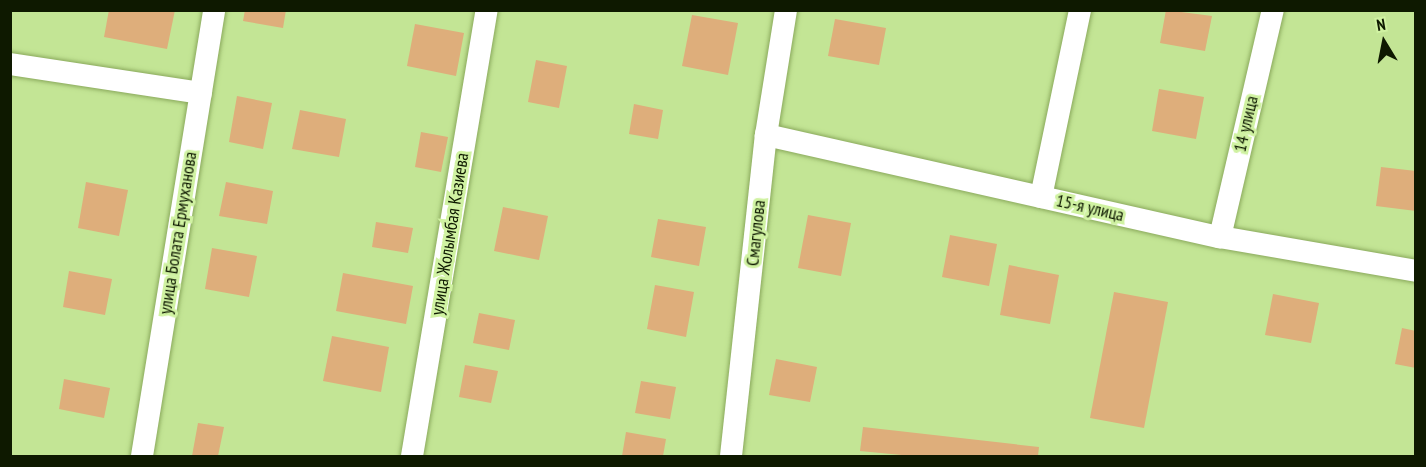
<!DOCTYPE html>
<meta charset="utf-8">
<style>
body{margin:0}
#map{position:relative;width:1426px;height:467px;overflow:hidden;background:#c3e595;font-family:"PT Sans Narrow",sans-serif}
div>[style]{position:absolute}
.building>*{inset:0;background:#deae7b}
.roads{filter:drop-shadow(0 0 2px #8aa95c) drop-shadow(0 0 2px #8aa95c)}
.street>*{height:22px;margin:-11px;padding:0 11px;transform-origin:11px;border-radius:11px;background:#fff}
span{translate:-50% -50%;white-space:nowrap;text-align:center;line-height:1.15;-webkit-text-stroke:6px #d0f2a2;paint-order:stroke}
.street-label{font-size:18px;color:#0e1900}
.frame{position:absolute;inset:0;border:12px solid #0e1900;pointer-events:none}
.north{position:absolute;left:1354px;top:12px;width:60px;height:60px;-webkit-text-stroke:4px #d0f2a2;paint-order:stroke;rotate:350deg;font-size:16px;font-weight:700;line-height:24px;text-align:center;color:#0e1900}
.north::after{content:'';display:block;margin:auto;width:21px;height:27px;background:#0e1900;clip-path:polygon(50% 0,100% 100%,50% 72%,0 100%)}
</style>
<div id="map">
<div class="building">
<div style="clip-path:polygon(109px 10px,175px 10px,167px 49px,104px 37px)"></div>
<div style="clip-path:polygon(245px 10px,286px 10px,283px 28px,243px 21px)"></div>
<div style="clip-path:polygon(1166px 10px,1212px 16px,1205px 51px,1160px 43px)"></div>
<div style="clip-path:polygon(692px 15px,738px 23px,728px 75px,682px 66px)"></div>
<div style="clip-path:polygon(835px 19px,886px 28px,879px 65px,828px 56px)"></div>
<div style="clip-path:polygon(415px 24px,464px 33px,456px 76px,407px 66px)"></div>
<div style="clip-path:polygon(536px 60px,567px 66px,559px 108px,528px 102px)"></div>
<div style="clip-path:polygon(1159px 89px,1204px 97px,1196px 139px,1152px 131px)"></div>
<div style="clip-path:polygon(237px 96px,272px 103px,263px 149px,229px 142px)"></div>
<div style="clip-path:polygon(634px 104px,663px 110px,658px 139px,629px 134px)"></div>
<div style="clip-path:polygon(300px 110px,346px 119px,339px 157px,292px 149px)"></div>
<div style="clip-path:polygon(421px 132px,448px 137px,441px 172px,415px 167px)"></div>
<div style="clip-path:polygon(1381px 167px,1416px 171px,1416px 211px,1376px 206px)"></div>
<div style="clip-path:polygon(86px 182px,128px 190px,119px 236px,78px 228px)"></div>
<div style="clip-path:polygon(226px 182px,273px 191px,267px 224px,219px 216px)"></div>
<div style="clip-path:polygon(503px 207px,548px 216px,539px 260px,494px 251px)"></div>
<div style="clip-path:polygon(808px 215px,851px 223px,841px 276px,798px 268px)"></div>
<div style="clip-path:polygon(658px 219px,706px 227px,699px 266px,651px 257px)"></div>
<div style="clip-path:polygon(376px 222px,413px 228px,408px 253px,372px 247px)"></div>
<div style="clip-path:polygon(950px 235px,997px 244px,989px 286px,942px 277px)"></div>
<div style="clip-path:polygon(212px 248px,257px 256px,249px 297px,205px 289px)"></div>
<div style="clip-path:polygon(1009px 265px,1059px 275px,1050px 324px,1000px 315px)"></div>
<div style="clip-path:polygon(69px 271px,112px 279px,105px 315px,63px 307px)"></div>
<div style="clip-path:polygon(343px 273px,413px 286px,406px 324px,336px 311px)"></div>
<div style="clip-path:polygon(655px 285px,694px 292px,686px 337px,647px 329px)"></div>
<div style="clip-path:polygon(1114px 292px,1168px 302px,1144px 428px,1090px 418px)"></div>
<div style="clip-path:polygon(1273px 294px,1319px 303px,1311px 343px,1265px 335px)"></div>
<div style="clip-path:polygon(479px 313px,515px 320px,509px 350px,473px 343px)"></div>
<div style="clip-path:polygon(1402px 328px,1416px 331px,1416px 368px,1395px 364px)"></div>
<div style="clip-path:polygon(332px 336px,389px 347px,381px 392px,323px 381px)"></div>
<div style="clip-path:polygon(776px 359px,817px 367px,810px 402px,769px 395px)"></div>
<div style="clip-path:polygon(465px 365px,498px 371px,491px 403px,459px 397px)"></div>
<div style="clip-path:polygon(64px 379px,110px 388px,104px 418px,59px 409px)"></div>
<div style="clip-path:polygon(641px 381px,676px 387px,670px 419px,635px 413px)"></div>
<div style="clip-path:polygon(198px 423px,224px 427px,218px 456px,192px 456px)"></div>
<div style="clip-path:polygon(863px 427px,1039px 447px,1038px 456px,912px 456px,860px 451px)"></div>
<div style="clip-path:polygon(626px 432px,666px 439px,663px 456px,622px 456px)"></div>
</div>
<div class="roads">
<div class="street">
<div style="left:10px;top:64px;width:193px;rotate:8.6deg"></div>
<div style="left:766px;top:135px;width:465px;rotate:12.7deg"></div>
<div style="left:1220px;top:237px;width:199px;rotate:9.8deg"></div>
<div style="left:1041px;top:197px;width:191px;rotate:-78.2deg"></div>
<div style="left:1220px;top:237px;width:233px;rotate:-76.9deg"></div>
<div style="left:142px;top:456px;width:452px;rotate:-80.8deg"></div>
<div style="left:412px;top:456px;width:452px;rotate:-80.5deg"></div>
<div style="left:731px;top:456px;width:323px;rotate:-83.8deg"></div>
<div style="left:766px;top:135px;width:127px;rotate:-80.9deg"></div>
</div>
</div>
<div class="street-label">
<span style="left:1246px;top:124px;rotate:-77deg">14 улица</span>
<span style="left:1090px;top:208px;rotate:13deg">15-я улица</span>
<span style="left:178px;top:233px;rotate:-81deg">улица Болата Ермуханова</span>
<span style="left:756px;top:233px;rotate:-84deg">Смагулова</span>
<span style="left:450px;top:234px;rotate:-81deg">улица Жолымбая Казиева</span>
</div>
<div class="frame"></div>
<div class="north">N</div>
</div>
